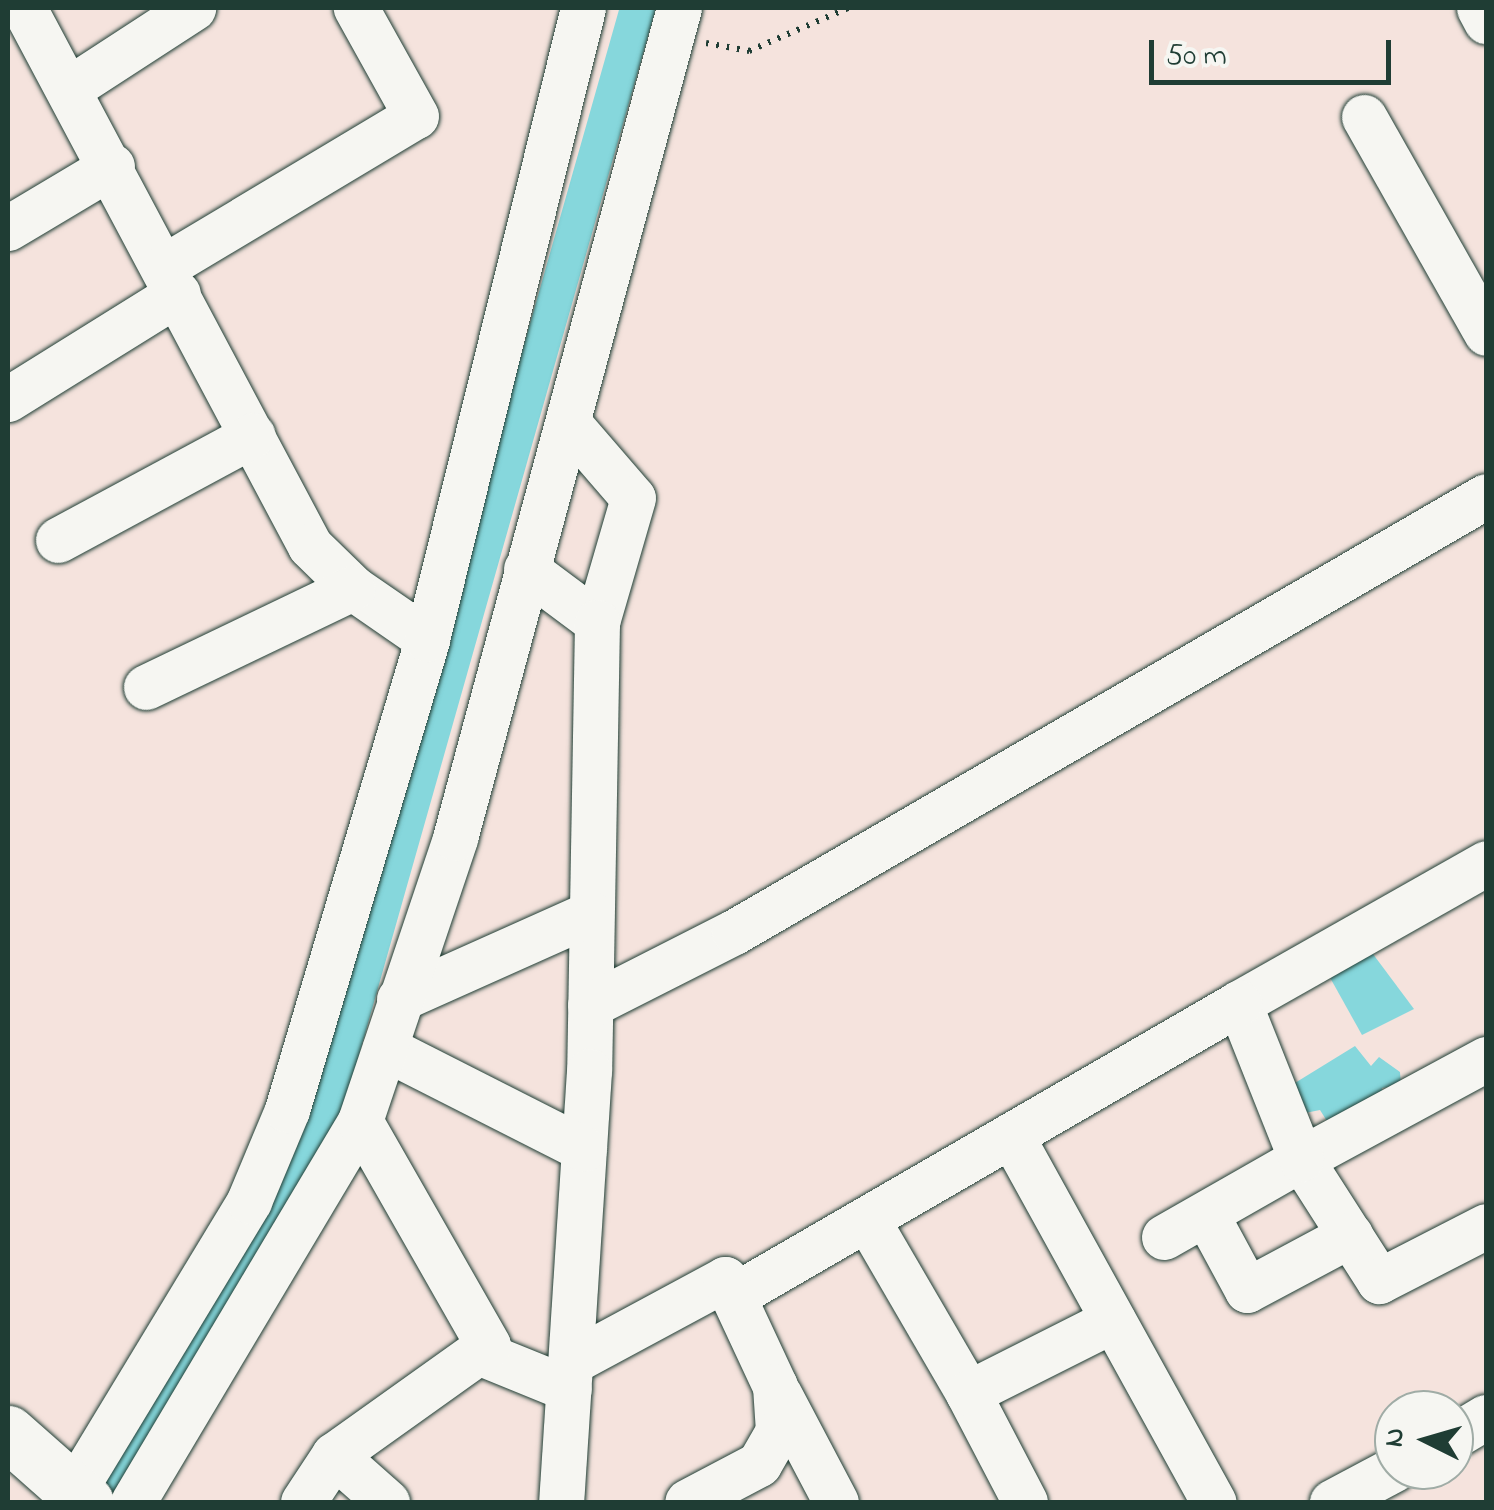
<!DOCTYPE html>
<style>
body{margin:0}
#map{position:relative;width:1494px;height:1510px;overflow:hidden;background:#f5e3dd;font-family:"Indie Flower",sans-serif}
div>[style]{position:absolute}
.water>*{inset:0;background:#86d7dc}
.canal>*{height:35px;margin:-17.5px;padding:0 17.5px;transform-origin:17.5px;border-radius:17.5px;background:#86d7dc}
.path>*{height:6px;margin-top:-3px;transform-origin:0;background:repeating-linear-gradient(90deg,#1f3d34 0 2.5px,transparent 0 10.5px)}
.roads{filter:drop-shadow(0 0 2px #1f3d34) drop-shadow(0 0 2px #1f3d34)}
.minor>*{height:45px;margin:-22.5px;padding:0 22.5px;transform-origin:22.5px;border-radius:22.5px;background:#f6f6f2}
.major>*{height:55px;margin:-27.5px;padding:0 27.5px;transform-origin:27.5px;border-radius:27.5px;background:#f6f6f2}
span{translate:-50% -50%;white-space:nowrap;text-align:center;line-height:1.15;-webkit-text-stroke:9px #f6f6f2;paint-order:stroke}
.frame{position:absolute;inset:0;border:10px solid #1f3d34;pointer-events:none}
.north{position:absolute;left:1374px;top:1390px;width:100px;height:100px;box-sizing:border-box;background:#f6f6f2;border:2px solid #a0aca6;border-radius:50%;rotate:275deg;font-size:28px;font-weight:700;line-height:40px;text-align:center;color:#1f3d34}
.north::after{content:'';display:block;margin:auto;width:35px;height:45px;background:#1f3d34;clip-path:polygon(50% 0,100% 100%,50% 72%,0 100%)}
.scale{position:absolute;left:1149px;top:40px;width:242px;height:45px;box-sizing:border-box;border:5px solid #1f3d34;border-top:0;padding-left:12px;font-size:30px;line-height:35px;white-space:nowrap;color:#1f3d34;-webkit-text-stroke:8px #f6f6f2;paint-order:stroke}
</style>
<div id="map">
<div class="water">
<div style="clip-path:polygon(1370px 950px,1414px 1009px,1362px 1035px,1328px 974px)"></div>
<div style="clip-path:polygon(1355px 1046px,1371px 1066px,1379px 1057px,1400px 1072px,1401px 1085px,1382px 1088px,1387px 1112px,1330px 1126px,1320px 1110px,1300px 1114px,1290px 1086px)"></div>
</div>
<div class="canal">
<div style="left:101px;top:1502px;width:456px;rotate:-60.5deg"></div>
<div style="left:326px;top:1105px;width:1140px;rotate:-74.17deg"></div>
</div>
<div class="path">
<div style="left:706px;top:43px;width:44px;rotate:10.5deg"></div>
<div style="left:749px;top:51px;width:108px;rotate:-23.5deg"></div>
</div>
<div class="roads">
<div class="minor">
<div style="left:24px;top:8px;width:609px;rotate:62deg"></div>
<div style="left:310px;top:546px;width:60px;rotate:44.3deg"></div>
<div style="left:353px;top:588px;width:90px;rotate:34.6deg"></div>
<div style="left:1479px;top:8px;width:15px;rotate:62deg"></div>
<div style="left:70px;top:88px;width:147px;rotate:-33deg"></div>
<div style="left:1364px;top:117px;width:248px;rotate:60.5deg"></div>
<div style="left:8px;top:228px;width:121px;rotate:-30.8deg"></div>
<div style="left:165px;top:266px;width:292px;rotate:-30.9deg"></div>
<div style="left:416px;top:116px;width:124px;rotate:-119.1deg"></div>
<div style="left:8px;top:399px;width:200px;rotate:-31.9deg"></div>
<div style="left:570px;top:425px;width:96px;rotate:49.2deg"></div>
<div style="left:633px;top:498px;width:129px;rotate:106.2deg"></div>
<div style="left:58px;top:540px;width:221px;rotate:-28.3deg"></div>
<div style="left:526px;top:569px;width:89px;rotate:36.7deg"></div>
<div style="left:597px;top:622px;width:449px;rotate:91deg"></div>
<div style="left:589px;top:1071px;width:432px;rotate:93.7deg"></div>
<div style="left:146px;top:687px;width:229px;rotate:-25.6deg"></div>
<div style="left:399px;top:999px;width:210px;rotate:-24.1deg"></div>
<div style="left:590px;top:1005px;width:161px;rotate:-26.9deg"></div>
<div style="left:734px;top:932px;width:869px;rotate:-30.1deg"></div>
<div style="left:385px;top:1048px;width:223px;rotate:26.9deg"></div>
<div style="left:1486px;top:1059px;width:210px;rotate:151.6deg"></div>
<div style="left:1301px;top:1159px;width:145px;rotate:57.4deg"></div>
<div style="left:1379px;top:1281px;width:120px;rotate:-27.2deg"></div>
<div style="left:1011px;top:1135px;width:419px;rotate:61.1deg"></div>
<div style="left:1207px;top:1216px;width:84px;rotate:61.6deg"></div>
<div style="left:1247px;top:1290px;width:117px;rotate:-28.1deg"></div>
<div style="left:868px;top:1221px;width:199px;rotate:59.8deg"></div>
<div style="left:1164px;top:1237px;width:158px;rotate:-29.7deg"></div>
<div style="left:1301px;top:1159px;width:168px;rotate:-111.7deg"></div>
<div style="left:1239px;top:1003px;width:284px;rotate:-29.5deg"></div>
<div style="left:733px;top:1296px;width:585px;rotate:-30.07deg"></div>
<div style="left:478px;top:1352px;width:98px;rotate:22.1deg"></div>
<div style="left:571px;top:1362px;width:175px;rotate:-28.3deg"></div>
<div style="left:725px;top:1279px;width:118px;rotate:65deg"></div>
<div style="left:775px;top:1386px;width:45px;rotate:86.2deg"></div>
<div style="left:778px;top:1431px;width:38px;rotate:120deg"></div>
<div style="left:759px;top:1464px;width:81px;rotate:152.2deg"></div>
<div style="left:779px;top:1394px;width:122px;rotate:62.2deg"></div>
<div style="left:1454px;top:1436px;width:37px;rotate:-31deg"></div>
<div style="left:334px;top:1455px;width:71px;rotate:41.6deg"></div>
<div style="left:67px;top:1502px;width:352px;rotate:-58.8deg"></div>
<div style="left:249px;top:1201px;width:99px;rotate:-67.3deg"></div>
<div style="left:287px;top:1110px;width:491px;rotate:-73.4deg"></div>
<div style="left:427px;top:639px;width:650px;rotate:-76.11deg"></div>
<div style="left:133px;top:1502px;width:443px;rotate:-59.2deg"></div>
<div style="left:360px;top:1121px;width:299px;rotate:-71.4deg"></div>
<div style="left:455px;top:838px;width:860px;rotate:-74.9deg"></div>
<div style="left:303px;top:1502px;width:56px;rotate:-56.6deg"></div>
<div style="left:334px;top:1455px;width:189px;rotate:-35.5deg"></div>
<div style="left:488px;top:1345px;width:258px;rotate:-119.7deg"></div>
<div style="left:1025px;top:1502px;width:123px;rotate:-117.6deg"></div>
<div style="left:968px;top:1393px;width:162px;rotate:-26.7deg"></div>
<div style="left:1332px;top:1502px;width:70px;rotate:-28deg"></div>
</div>
<div class="major">
<div style="left:8px;top:1433px;width:104px;rotate:41.5deg"></div>
</div>
</div>
<div class="frame"></div>
<div class="north">N</div>
<div class="scale">50 m</div>
</div>
